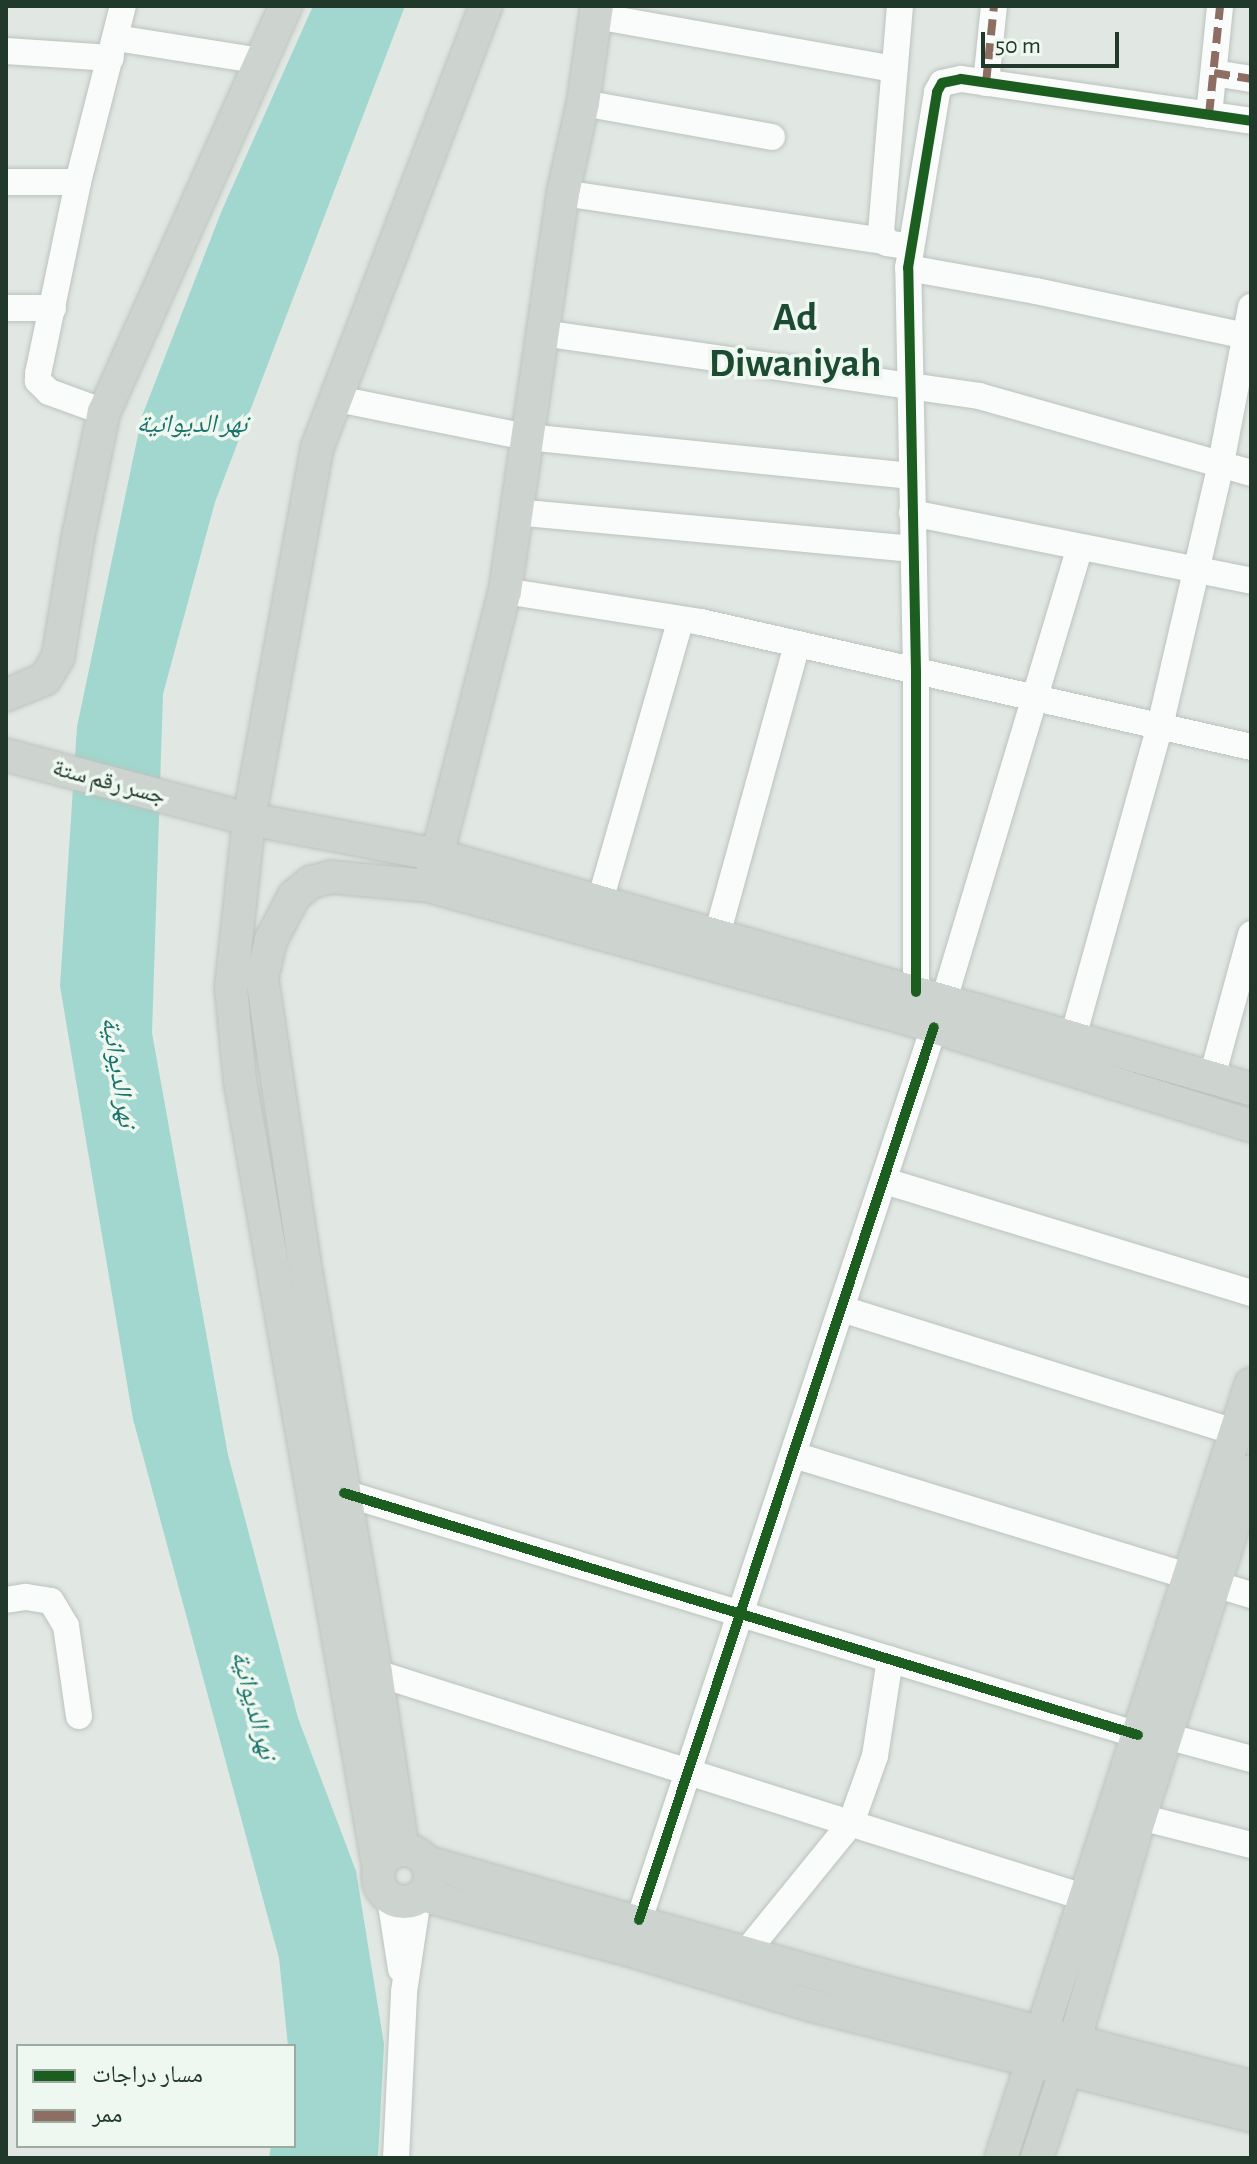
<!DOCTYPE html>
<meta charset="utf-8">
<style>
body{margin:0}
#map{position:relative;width:1257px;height:2164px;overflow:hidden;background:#e1e7e2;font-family:"Alegreya Sans","Noto Naskh Arabic",sans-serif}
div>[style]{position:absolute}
.water>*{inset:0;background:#a1d7ce}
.roads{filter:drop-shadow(0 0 2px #bbc3be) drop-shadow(0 0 2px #bbc3be)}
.minor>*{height:26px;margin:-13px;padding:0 13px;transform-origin:13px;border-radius:13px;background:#fafbfb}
.major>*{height:32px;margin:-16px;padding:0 16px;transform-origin:16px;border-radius:16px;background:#cdd4cf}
.major>.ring{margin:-16px;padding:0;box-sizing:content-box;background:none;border:32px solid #cdd4cf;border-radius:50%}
.quiet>*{height:8px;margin-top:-4px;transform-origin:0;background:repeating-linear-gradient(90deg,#8d6e63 0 16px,transparent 0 24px)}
.cycleway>*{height:10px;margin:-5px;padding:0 5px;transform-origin:5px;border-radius:5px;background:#1b5e20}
span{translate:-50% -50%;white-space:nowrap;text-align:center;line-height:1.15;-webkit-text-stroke:7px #eef7f0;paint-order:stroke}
.street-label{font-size:24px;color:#20392b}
.water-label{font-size:26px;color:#1b746a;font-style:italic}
.town-label{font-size:40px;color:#1c4b32;font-weight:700}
.frame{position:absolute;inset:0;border:8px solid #20392b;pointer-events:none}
.legend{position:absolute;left:16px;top:2044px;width:280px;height:104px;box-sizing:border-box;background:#eef7f0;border:2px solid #9caba1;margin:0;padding:10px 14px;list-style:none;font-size:24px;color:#20392b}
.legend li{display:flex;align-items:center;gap:16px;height:40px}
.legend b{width:40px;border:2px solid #9caba1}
.scale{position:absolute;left:981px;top:32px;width:138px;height:36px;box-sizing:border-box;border:4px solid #20392b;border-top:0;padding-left:10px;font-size:24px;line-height:28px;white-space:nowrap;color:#20392b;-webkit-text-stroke:6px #eef7f0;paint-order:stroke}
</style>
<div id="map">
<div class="water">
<div style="clip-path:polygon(313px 6px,405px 6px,215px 502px,163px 694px,152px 1033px,228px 1455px,298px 1718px,356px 1871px,384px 2044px,378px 2158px,269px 2158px,271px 2146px,294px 2146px,294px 2046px,288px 2046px,279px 1958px,133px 1419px,60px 986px,77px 727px,142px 416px,222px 210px)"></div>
</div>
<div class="roads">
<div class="minor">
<div style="left:596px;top:16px;width:303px;rotate:10.1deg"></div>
<div style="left:116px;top:38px;width:147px;rotate:9deg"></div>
<div style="left:6px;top:51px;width:105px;rotate:3.8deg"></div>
<div style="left:1214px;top:73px;width:37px;rotate:9deg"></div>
<div style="left:986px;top:83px;width:77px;rotate:-84.1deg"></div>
<div style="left:583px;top:103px;width:192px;rotate:10.2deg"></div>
<div style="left:1209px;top:115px;width:110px;rotate:-84.2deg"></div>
<div style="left:6px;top:182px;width:72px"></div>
<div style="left:563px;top:193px;width:325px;rotate:8.5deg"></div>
<div style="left:899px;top:245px;width:12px;rotate:-171deg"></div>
<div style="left:887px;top:243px;width:13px;rotate:-119deg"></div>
<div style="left:881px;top:232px;width:227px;rotate:-85.2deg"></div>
<div style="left:908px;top:268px;width:130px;rotate:10.2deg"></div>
<div style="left:1036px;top:291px;width:220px;rotate:12.1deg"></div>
<div style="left:6px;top:308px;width:47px"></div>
<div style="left:542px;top:333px;width:442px;rotate:8.2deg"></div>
<div style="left:979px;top:396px;width:283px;rotate:15.8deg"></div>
<div style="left:338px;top:399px;width:193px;rotate:11.4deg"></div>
<div style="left:527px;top:437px;width:386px;rotate:5.8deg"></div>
<div style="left:104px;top:412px;width:59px;rotate:-160deg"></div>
<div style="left:49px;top:392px;width:16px;rotate:-135deg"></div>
<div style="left:38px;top:381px;width:7px;rotate:-90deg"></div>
<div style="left:38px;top:374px;width:196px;rotate:-78.2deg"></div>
<div style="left:78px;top:182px;width:182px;rotate:-75.7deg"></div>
<div style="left:515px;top:512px;width:400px;rotate:5.3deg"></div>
<div style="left:912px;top:513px;width:346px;rotate:11.3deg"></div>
<div style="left:505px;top:591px;width:198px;rotate:9deg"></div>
<div style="left:701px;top:622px;width:564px;rotate:12.8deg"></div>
<div style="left:600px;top:901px;width:293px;rotate:-74deg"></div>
<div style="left:717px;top:935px;width:302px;rotate:-74.6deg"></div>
<div style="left:916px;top:992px;width:321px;rotate:-90deg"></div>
<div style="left:916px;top:671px;width:403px;rotate:-91.1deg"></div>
<div style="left:908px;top:268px;width:178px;rotate:-80.6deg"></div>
<div style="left:937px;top:92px;width:10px;rotate:-61deg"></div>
<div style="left:942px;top:83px;width:19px;rotate:-12deg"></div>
<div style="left:961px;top:79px;width:293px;rotate:8.2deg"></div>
<div style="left:944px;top:1000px;width:471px;rotate:-73.3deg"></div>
<div style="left:1073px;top:1037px;width:323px;rotate:-74.4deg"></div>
<div style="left:1160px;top:726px;width:270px;rotate:-76.9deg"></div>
<div style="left:1221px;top:463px;width:159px;rotate:-79.1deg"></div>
<div style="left:1212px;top:1077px;width:148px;rotate:-74.7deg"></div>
<div style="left:885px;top:1181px;width:383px;rotate:17deg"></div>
<div style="left:842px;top:1309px;width:412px;rotate:17.4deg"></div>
<div style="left:794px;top:1455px;width:412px;rotate:17.1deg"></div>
<div style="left:344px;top:1493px;width:830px;rotate:16.95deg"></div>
<div style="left:1215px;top:1584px;width:38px;rotate:17deg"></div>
<div style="left:6px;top:1600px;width:20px;rotate:-9deg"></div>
<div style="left:26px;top:1597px;width:25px;rotate:9deg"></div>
<div style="left:51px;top:1601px;width:29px;rotate:59deg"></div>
<div style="left:66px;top:1626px;width:91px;rotate:81.8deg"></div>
<div style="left:376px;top:1673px;width:745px;rotate:17.58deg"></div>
<div style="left:1166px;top:1736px;width:88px;rotate:15.1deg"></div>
<div style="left:1140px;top:1817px;width:114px;rotate:14.2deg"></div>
<div style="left:390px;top:1898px;width:72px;rotate:81.2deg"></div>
<div style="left:639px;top:1920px;width:940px;rotate:-71.72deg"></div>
<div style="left:747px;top:1951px;width:165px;rotate:-50.9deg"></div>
<div style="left:851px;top:1823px;width:71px;rotate:-70.3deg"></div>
<div style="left:875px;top:1756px;width:98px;rotate:-81.2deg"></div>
<div style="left:396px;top:2158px;width:166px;rotate:-87.2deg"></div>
<div style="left:404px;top:1992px;width:95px;rotate:-81.5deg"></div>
</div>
<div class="major">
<div style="left:6px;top:695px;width:42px;rotate:-22.3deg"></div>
<div style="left:45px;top:679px;width:26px;rotate:-59deg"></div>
<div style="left:58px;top:657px;width:122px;rotate:-80.5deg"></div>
<div style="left:78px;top:537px;width:128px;rotate:-78.3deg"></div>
<div style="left:104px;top:412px;width:445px;rotate:-65.9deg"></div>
<div style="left:6px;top:755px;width:251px;rotate:14.8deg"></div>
<div style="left:249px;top:819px;width:191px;rotate:10.8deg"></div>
<div style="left:437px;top:855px;width:847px;rotate:16.04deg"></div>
<div style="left:432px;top:875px;width:293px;rotate:-75.6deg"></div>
<div style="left:505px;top:591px;width:402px;rotate:-81.7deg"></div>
<div style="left:563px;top:193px;width:92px;rotate:-77.5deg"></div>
<div style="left:583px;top:103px;width:98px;rotate:-81.8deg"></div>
<div style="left:403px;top:1850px;width:179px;rotate:-98.7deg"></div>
<div style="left:376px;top:1673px;width:420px;rotate:-99.9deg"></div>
<div style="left:304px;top:1259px;width:284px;rotate:-98.5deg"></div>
<div style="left:262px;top:978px;width:39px;rotate:-77deg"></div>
<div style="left:271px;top:940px;width:50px;rotate:-62.4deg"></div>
<div style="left:294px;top:896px;width:22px;rotate:-39deg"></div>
<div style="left:311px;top:882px;width:21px;rotate:-14deg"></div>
<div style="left:331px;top:877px;width:98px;rotate:5.2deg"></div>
<div style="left:429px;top:886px;width:497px;rotate:15.5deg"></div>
<div style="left:908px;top:1019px;width:359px;rotate:17.3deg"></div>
<div class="ring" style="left:378px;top:1850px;width:20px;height:20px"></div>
<div style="left:426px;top:1862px;width:445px;rotate:15.9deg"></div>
<div style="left:854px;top:1984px;width:410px;rotate:14.5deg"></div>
<div style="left:379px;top:1870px;width:801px;rotate:-99.99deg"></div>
<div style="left:240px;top:1081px;width:93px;rotate:-95.5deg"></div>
<div style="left:231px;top:988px;width:170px;rotate:-83.9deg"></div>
<div style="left:249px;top:819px;width:377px;rotate:-79.6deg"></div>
<div style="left:317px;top:448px;width:473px;rotate:-69.1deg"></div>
<div style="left:422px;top:1895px;width:214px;rotate:14.9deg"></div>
<div style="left:629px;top:1950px;width:189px;rotate:16.9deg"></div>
<div style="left:810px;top:2005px;width:455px;rotate:14.1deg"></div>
<div style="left:1001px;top:2158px;width:813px;rotate:-72.1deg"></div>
<div style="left:1037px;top:2158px;width:93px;rotate:-71.8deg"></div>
<div style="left:1066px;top:2070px;width:264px;rotate:-73.7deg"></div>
<div style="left:1140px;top:1817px;width:363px;rotate:-72.2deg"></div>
</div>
</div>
<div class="quiet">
<div style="left:1214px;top:73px;width:37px;rotate:9deg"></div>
<div style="left:986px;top:83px;width:77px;rotate:-84.1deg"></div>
<div style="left:1209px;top:115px;width:110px;rotate:-84.2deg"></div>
</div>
<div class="cycleway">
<div style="left:916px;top:992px;width:321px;rotate:-90deg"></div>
<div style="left:916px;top:671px;width:403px;rotate:-91.1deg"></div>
<div style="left:908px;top:268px;width:178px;rotate:-80.6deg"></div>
<div style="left:937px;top:92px;width:10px;rotate:-61deg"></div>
<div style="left:942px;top:83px;width:19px;rotate:-12deg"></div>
<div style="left:961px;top:79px;width:293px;rotate:8.2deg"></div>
<div style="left:344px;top:1493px;width:830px;rotate:16.95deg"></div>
<div style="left:639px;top:1920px;width:940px;rotate:-71.72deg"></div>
</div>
<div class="street-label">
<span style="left:109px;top:783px;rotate:15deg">جسر رقم ستة</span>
</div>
<div class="water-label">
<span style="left:192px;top:425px">نهر الديوانية</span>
<span style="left:118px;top:1072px;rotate:81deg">نهر الديوانية</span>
<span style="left:253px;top:1705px;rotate:75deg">نهر الديوانية</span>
</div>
<div class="town-label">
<span style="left:795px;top:341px">Ad<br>Diwaniyah</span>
</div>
<div class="frame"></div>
<ul class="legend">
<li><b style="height:10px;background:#1b5e20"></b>مسار دراجات</li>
<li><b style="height:10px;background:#8d6e63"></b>ممر</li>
</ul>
<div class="scale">50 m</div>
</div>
